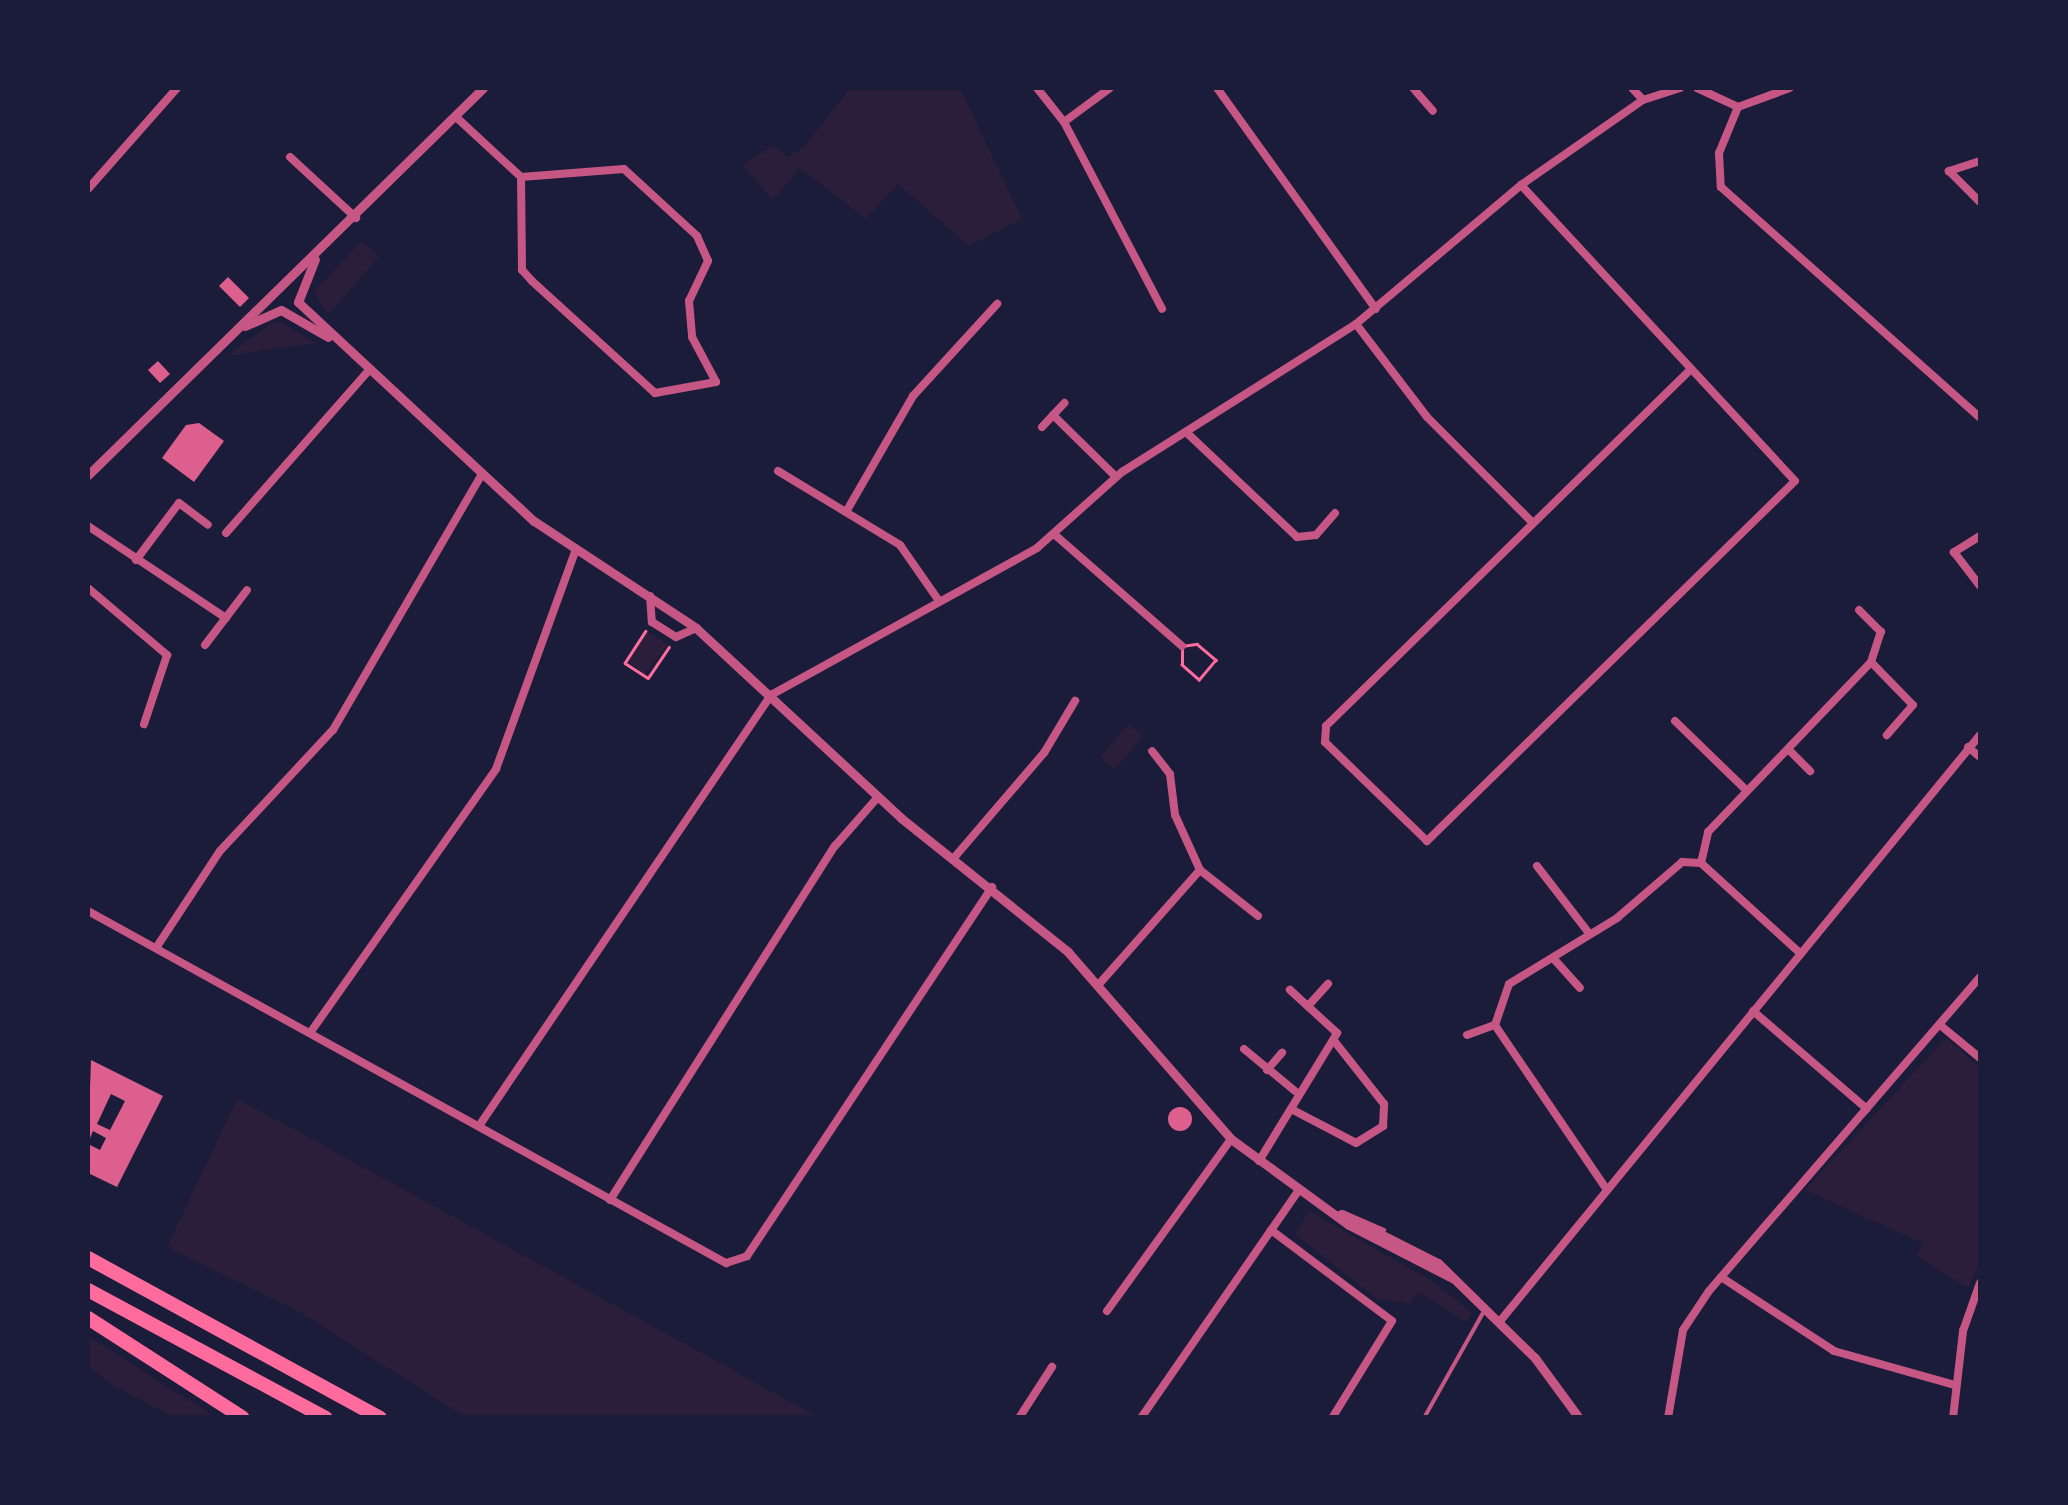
<!DOCTYPE html>
<style>
body{margin:0}
#map{position:relative;width:2068px;height:1505px;overflow:hidden;background:#1b1b3a;font-family:"Varela Round",sans-serif}
div>[style]{position:absolute}
.green>*{inset:0;background:#2a1e3b}
.building>*{inset:0;background:#dd5f8e}
.round{border-radius:50%}
.path>*{height:2.5px;margin:-1.25px;padding:0 1.25px;transform-origin:1.25px;border-radius:1.25px;background:#ff6b9d}
.service>*{height:4px;margin:-2px;padding:0 2px;transform-origin:2px;border-radius:2px;background:#c65784}
.minor>*{height:8px;margin:-4px;padding:0 4px;transform-origin:4px;border-radius:4px;background:#c65784}
.tertiary>*{height:9px;margin:-4.5px;padding:0 4.5px;transform-origin:4.5px;border-radius:4.5px;background:#c65784}
.motorway>*{height:14px;margin:-7px;padding:0 7px;transform-origin:7px;border-radius:7px;background:#ff6b9d}
span{translate:-50% -50%;white-space:nowrap;text-align:center;line-height:1.15;-webkit-text-stroke:9px #1b1b3a;paint-order:stroke}
.frame{position:absolute;inset:0;border:90px solid #1b1b3a;pointer-events:none}
</style>
<div id="map">
<div class="green">
<div style="clip-path:polygon(850px 88px,960px 88px,1022px 219px,969px 246px,898px 184px,866px 219px,800px 168px,773px 200px,742px 165px,774px 145px,788px 157px,804px 147px)"></div>
<div style="clip-path:polygon(362px 241px,379px 257px,328px 315px,314px 291px)"></div>
<div style="clip-path:polygon(280px 321px,315px 343px,227px 356px,270px 324px)"></div>
<div style="clip-path:polygon(648px 632px,668px 645px,644px 675px,628px 661px)"></div>
<div style="clip-path:polygon(1129px 724px,1143px 736px,1115px 770px,1100px 757px)"></div>
<div style="clip-path:polygon(1946px 1038px,1980px 1067px,1980px 1263px,1968px 1288px,1916px 1256px,1922px 1243px,1805px 1190px)"></div>
<div style="clip-path:polygon(237px 1099px,290px 1127px,818px 1417px,465px 1417px,303px 1314px,167px 1247px)"></div>
<div style="clip-path:polygon(1309px 1211px,1432px 1281px,1472px 1313px,1466px 1322px,1418px 1292px,1410px 1304px,1377px 1299px,1295px 1234px)"></div>
<div style="clip-path:polygon(88px 1336px,215px 1417px,173px 1417px,114px 1386px,88px 1367px)"></div>
</div>
<div class="building">
<div style="clip-path:polygon(228px 277px,249px 298px,240px 307px,219px 286px)"></div>
<div style="clip-path:polygon(158px 361px,170px 374px,160px 383px,148px 370px)"></div>
<div style="clip-path:polygon(199px 423px,224px 441px,194px 482px,162px 458px,186px 425px)"></div>
<div style="clip-path:polygon(evenodd,91px 1060px,163px 1096px,117px 1187px,88px 1173px,88px 1144px,100px 1150px,106px 1138px,93px 1131px,88px 1143px,91px 1060px,111px 1094px,125px 1101px,110px 1130px,97px 1124px,111px 1094px)"></div>
<div class="round" style="left:1168px;top:1107px;width:24px;height:24px"></div>
</div>
<div class="path">
<div style="left:646px;top:631px;width:38px;rotate:123deg"></div>
<div style="left:625px;top:663px;width:27px;rotate:33deg"></div>
<div style="left:648px;top:678px;width:37px;rotate:-56deg"></div>
<div style="left:1197px;top:644px;width:25px;rotate:40deg"></div>
<div style="left:1216px;top:660px;width:26px;rotate:130deg"></div>
<div style="left:1199px;top:680px;width:23px;rotate:-139deg"></div>
<div style="left:1182px;top:665px;width:19px;rotate:-90deg"></div>
<div style="left:1182px;top:646px;width:15px;rotate:-8deg"></div>
</div>
<div class="service">
<div style="left:1343px;top:1212px;width:45px;rotate:23.7deg"></div>
<div style="left:1424px;top:1418px;width:123px;rotate:-60.7deg"></div>
</div>
<div class="minor">
<div style="left:1037px;top:88px;width:43px;rotate:51.5deg"></div>
<div style="left:1110px;top:88px;width:57px;rotate:143.5deg"></div>
<div style="left:1064px;top:122px;width:211px;rotate:62.3deg"></div>
<div style="left:1217px;top:88px;width:272px;rotate:54.3deg"></div>
<div style="left:1413px;top:88px;width:30px;rotate:49deg"></div>
<div style="left:1632px;top:88px;width:16px;rotate:47deg"></div>
<div style="left:1697px;top:88px;width:45px;rotate:24.9deg"></div>
<div style="left:1738px;top:107px;width:55px;rotate:-20.1deg"></div>
<div style="left:1738px;top:107px;width:50px;rotate:112.4deg"></div>
<div style="left:1719px;top:153px;width:34px;rotate:87deg"></div>
<div style="left:1721px;top:187px;width:347px;rotate:41.7deg"></div>
<div style="left:456px;top:117px;width:88px;rotate:42.7deg"></div>
<div style="left:521px;top:177px;width:103px;rotate:-4.4deg"></div>
<div style="left:624px;top:169px;width:99px;rotate:42.5deg"></div>
<div style="left:697px;top:236px;width:27px;rotate:66deg"></div>
<div style="left:708px;top:261px;width:44px;rotate:115.4deg"></div>
<div style="left:689px;top:301px;width:36px;rotate:85deg"></div>
<div style="left:692px;top:337px;width:51px;rotate:61.9deg"></div>
<div style="left:716px;top:382px;width:62px;rotate:169.8deg"></div>
<div style="left:655px;top:393px;width:166px;rotate:-137.7deg"></div>
<div style="left:532px;top:281px;width:15px;rotate:-132deg"></div>
<div style="left:522px;top:270px;width:93px;rotate:-90.6deg"></div>
<div style="left:290px;top:157px;width:90px;rotate:42.7deg"></div>
<div style="left:1980px;top:161px;width:33px;rotate:162deg"></div>
<div style="left:1949px;top:171px;width:44px;rotate:45deg"></div>
<div style="left:1521px;top:185px;width:403px;rotate:47.2deg"></div>
<div style="left:1795px;top:481px;width:515px;rotate:135.63deg"></div>
<div style="left:1427px;top:841px;width:142px;rotate:-135.9deg"></div>
<div style="left:1325px;top:742px;width:16px;rotate:-86deg"></div>
<div style="left:1326px;top:726px;width:509px;rotate:-44.36deg"></div>
<div style="left:88px;top:189px;width:135px;rotate:-48.6deg"></div>
<div style="left:1356px;top:324px;width:117px;rotate:52.6deg"></div>
<div style="left:1427px;top:417px;width:150px;rotate:45deg"></div>
<div style="left:1053px;top:415px;width:88px;rotate:44.5deg"></div>
<div style="left:1042px;top:427px;width:33px;rotate:-47deg"></div>
<div style="left:1186px;top:432px;width:153px;rotate:43.4deg"></div>
<div style="left:1297px;top:537px;width:19px;rotate:-6deg"></div>
<div style="left:1316px;top:535px;width:29px;rotate:-49deg"></div>
<div style="left:778px;top:471px;width:143px;rotate:31.2deg"></div>
<div style="left:900px;top:545px;width:68px;rotate:55.1deg"></div>
<div style="left:846px;top:512px;width:134px;rotate:-60deg"></div>
<div style="left:913px;top:396px;width:125px;rotate:-47.6deg"></div>
<div style="left:88px;top:526px;width:166px;rotate:33.7deg"></div>
<div style="left:226px;top:533px;width:217px;rotate:-48.7deg"></div>
<div style="left:1054px;top:534px;width:170px;rotate:41.2deg"></div>
<div style="left:1980px;top:536px;width:31px;rotate:148deg"></div>
<div style="left:1954px;top:552px;width:43px;rotate:52.6deg"></div>
<div style="left:136px;top:560px;width:71px;rotate:-53deg"></div>
<div style="left:179px;top:503px;width:36px;rotate:37deg"></div>
<div style="left:88px;top:588px;width:104px;rotate:40.3deg"></div>
<div style="left:167px;top:655px;width:73px;rotate:108.4deg"></div>
<div style="left:650px;top:596px;width:26px;rotate:86deg"></div>
<div style="left:652px;top:622px;width:28px;rotate:32deg"></div>
<div style="left:676px;top:637px;width:22px;rotate:-24deg"></div>
<div style="left:205px;top:645px;width:69px;rotate:-52.6deg"></div>
<div style="left:1871px;top:662px;width:60px;rotate:45.7deg"></div>
<div style="left:1913px;top:705px;width:40px;rotate:131deg"></div>
<div style="left:1675px;top:721px;width:100px;rotate:44.2deg"></div>
<div style="left:1968px;top:747px;width:16px;rotate:40deg"></div>
<div style="left:1789px;top:750px;width:30px;rotate:45deg"></div>
<div style="left:953px;top:859px;width:140px;rotate:-49.4deg"></div>
<div style="left:1044px;top:753px;width:61px;rotate:-59.2deg"></div>
<div style="left:1701px;top:863px;width:32px;rotate:-77deg"></div>
<div style="left:1708px;top:832px;width:236px;rotate:-46.2deg"></div>
<div style="left:1871px;top:662px;width:32px;rotate:-72deg"></div>
<div style="left:1881px;top:632px;width:31px;rotate:-135deg"></div>
<div style="left:1537px;top:866px;width:83px;rotate:52.3deg"></div>
<div style="left:1200px;top:870px;width:74px;rotate:38.4deg"></div>
<div style="left:88px;top:911px;width:729px;rotate:28.89deg"></div>
<div style="left:726px;top:1263px;width:22px;rotate:-18deg"></div>
<div style="left:747px;top:1256px;width:443px;rotate:-56.4deg"></div>
<div style="left:156px;top:948px;width:116px;rotate:-56.6deg"></div>
<div style="left:220px;top:851px;width:166px;rotate:-47deg"></div>
<div style="left:333px;top:730px;width:296px;rotate:-59.8deg"></div>
<div style="left:1553px;top:958px;width:40px;rotate:48deg"></div>
<div style="left:1100px;top:983px;width:151px;rotate:-48.5deg"></div>
<div style="left:1200px;top:870px;width:60px;rotate:-114.4deg"></div>
<div style="left:1175px;top:815px;width:41px;rotate:-97deg"></div>
<div style="left:1170px;top:774px;width:29px;rotate:-128deg"></div>
<div style="left:1308px;top:1006px;width:30px;rotate:-48deg"></div>
<div style="left:1753px;top:1011px;width:150px;rotate:40.7deg"></div>
<div style="left:1940px;top:1025px;width:52px;rotate:39.5deg"></div>
<div style="left:310px;top:1033px;width:323px;rotate:-54.8deg"></div>
<div style="left:496px;top:769px;width:231px;rotate:-70deg"></div>
<div style="left:1467px;top:1035px;width:30px;rotate:-20deg"></div>
<div style="left:1244px;top:1049px;width:66px;rotate:39.5deg"></div>
<div style="left:1267px;top:1070px;width:23px;rotate:-49deg"></div>
<div style="left:1293px;top:1110px;width:71px;rotate:27.6deg"></div>
<div style="left:1356px;top:1143px;width:32px;rotate:-32deg"></div>
<div style="left:1383px;top:1126px;width:22px;rotate:-87deg"></div>
<div style="left:1384px;top:1104px;width:79px;rotate:-128.3deg"></div>
<div style="left:479px;top:1126px;width:521px;rotate:-55.88deg"></div>
<div style="left:771px;top:695px;width:304px;rotate:-28.9deg"></div>
<div style="left:1037px;top:548px;width:114px;rotate:-41.8deg"></div>
<div style="left:1122px;top:472px;width:277px;rotate:-32.3deg"></div>
<div style="left:1356px;top:324px;width:216px;rotate:-40.1deg"></div>
<div style="left:1521px;top:185px;width:149px;rotate:-34.9deg"></div>
<div style="left:1643px;top:100px;width:39px;rotate:-18deg"></div>
<div style="left:1259px;top:1161px;width:150px;rotate:-58.6deg"></div>
<div style="left:1337px;top:1033px;width:64px;rotate:-137.5deg"></div>
<div style="left:1605px;top:1187px;width:196px;rotate:-124.2deg"></div>
<div style="left:1495px;top:1025px;width:43px;rotate:-71.1deg"></div>
<div style="left:1509px;top:984px;width:127px;rotate:-31.4deg"></div>
<div style="left:1617px;top:918px;width:86px;rotate:-40.7deg"></div>
<div style="left:1682px;top:862px;width:19px;rotate:3deg"></div>
<div style="left:1701px;top:863px;width:135px;rotate:42.3deg"></div>
<div style="left:610px;top:1200px;width:419px;rotate:-57.6deg"></div>
<div style="left:835px;top:846px;width:65px;rotate:-48.7deg"></div>
<div style="left:1271px;top:1230px;width:151px;rotate:36.9deg"></div>
<div style="left:1392px;top:1321px;width:114px;rotate:121.7deg"></div>
<div style="left:1721px;top:1277px;width:135px;rotate:33.2deg"></div>
<div style="left:1834px;top:1351px;width:126px;rotate:15.7deg"></div>
<div style="left:1107px;top:1311px;width:212px;rotate:-54.2deg"></div>
<div style="left:1501px;top:1320px;width:756px;rotate:-50.69deg"></div>
<div style="left:1019px;top:1418px;width:61px;rotate:-57.1deg"></div>
<div style="left:1141px;top:1418px;width:277px;rotate:-55.3deg"></div>
<div style="left:1668px;top:1418px;width:89px;rotate:-80.3deg"></div>
<div style="left:1683px;top:1330px;width:47px;rotate:-56.3deg"></div>
<div style="left:1709px;top:1291px;width:415px;rotate:-49.2deg"></div>
<div style="left:1953px;top:1418px;width:88px;rotate:-83.4deg"></div>
<div style="left:1963px;top:1331px;width:51px;rotate:-70.5deg"></div>
</div>
<div class="tertiary">
<div style="left:298px;top:302px;width:322px;rotate:42.9deg"></div>
<div style="left:534px;top:521px;width:194px;rotate:33.4deg"></div>
<div style="left:696px;top:628px;width:280px;rotate:42.8deg"></div>
<div style="left:901px;top:818px;width:214px;rotate:38.7deg"></div>
<div style="left:1068px;top:952px;width:248px;rotate:48.9deg"></div>
<div style="left:1231px;top:1139px;width:146px;rotate:36.1deg"></div>
<div style="left:1349px;top:1225px;width:116px;rotate:27.2deg"></div>
<div style="left:298px;top:302px;width:46px;rotate:-68.4deg"></div>
<div style="left:245px;top:326px;width:39px;rotate:-24deg"></div>
<div style="left:281px;top:310px;width:54px;rotate:29.9deg"></div>
<div style="left:88px;top:475px;width:553px;rotate:-44.41deg"></div>
<div style="left:1341px;top:1214px;width:109px;rotate:26.8deg"></div>
<div style="left:1438px;top:1263px;width:136px;rotate:44.4deg"></div>
<div style="left:1535px;top:1358px;width:74px;rotate:53.7deg"></div>
</div>
<div class="motorway">
<div style="left:88px;top:1258px;width:333px;rotate:28.7deg"></div>
<div style="left:88px;top:1290px;width:270px;rotate:28.3deg"></div>
<div style="left:88px;top:1318px;width:184px;rotate:32.8deg"></div>
</div>
<div class="frame"></div>
</div>
